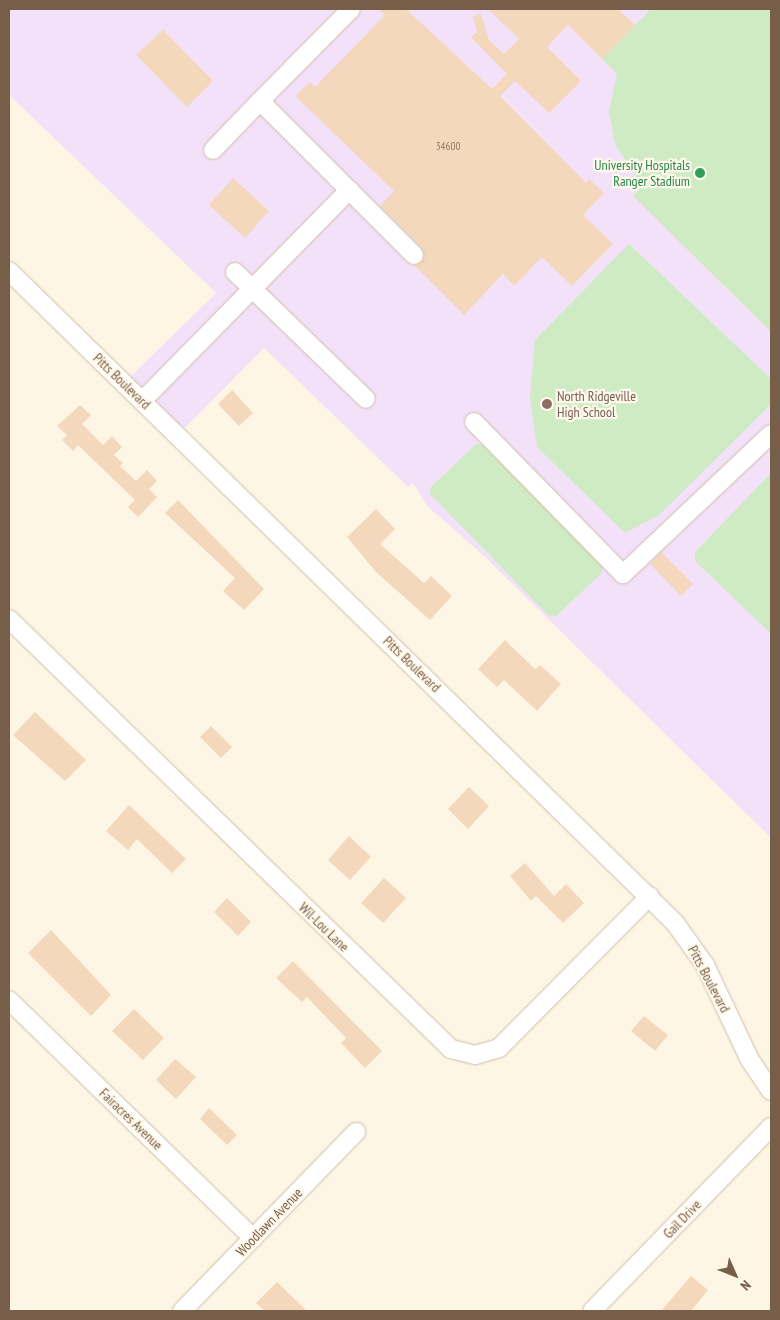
<!DOCTYPE html>
<style>
body{margin:0}
#map{position:relative;width:780px;height:1320px;overflow:hidden;background:#fdf6e5;font-family:"PT Sans Narrow",sans-serif}
div>[style]{position:absolute}
.education>*{inset:0;background:#f3e1f9}
.green>*{inset:0;background:#ceebc3}
.building>*{inset:0;background:#f3d8bc}
.roads{filter:drop-shadow(0 0 1px #cfbeab) drop-shadow(0 0 1px #cfbeab)}
.minor>*{height:18px;margin:-9px;padding:0 9px;transform-origin:9px;border-radius:9px;background:#fff}
.dots>*{width:14px;height:14px;translate:-50% -50%;box-sizing:border-box;border:2px solid #fff9eb;border-radius:50%}
span{translate:-50% -50%;white-space:nowrap;text-align:center;line-height:1.15;-webkit-text-stroke:4.5px #fff9eb;paint-order:stroke}
.number-label{font-size:11px;color:#957c66}
.number-label span{-webkit-text-stroke-width:0}
.leisure-label{font-size:14px;color:#27864d}
.right{translate:-100% -50%;text-align:right}
.street-label{font-size:14px;color:#765e49}
.education-label{font-size:14px;color:#785e54}
.left{translate:0 -50%;text-align:left}
.frame{position:absolute;inset:0;border:10px solid #765e49;pointer-events:none}
.north{position:absolute;left:710px;top:1250px;width:50px;height:50px;-webkit-text-stroke:4px #fff9eb;paint-order:stroke;rotate:134deg;font-size:14px;font-weight:700;line-height:20px;text-align:center;color:#765e49}
.north::after{content:'';display:block;margin:auto;width:18px;height:22px;background:#765e49;clip-path:polygon(50% 0,100% 100%,50% 72%,0 100%)}
</style>
<div id="map">
<div class="education">
<div style="clip-path:polygon(9px 9px,771px 9px,771px 838px,481px 553px,428px 507px,413px 483px,408px 487px,264px 348px,183px 430px,129px 378px,216px 293px,9px 95px)"></div>
</div>
<div class="green">
<div style="clip-path:polygon(651px 9px,771px 9px,771px 332px,633px 196px,642px 186px,615px 144px,609px 111px,617px 74px,602px 59px)"></div>
<div style="clip-path:polygon(629px 244px,771px 379px,771px 404px,658px 516px,625px 533px,537px 447px,530px 399px,535px 340px)"></div>
<div style="clip-path:polygon(476px 444px,483px 445px,602px 566px,602px 573px,556px 616px,549px 616px,430px 494px,430px 488px)"></div>
<div style="clip-path:polygon(771px 473px,771px 634px,695px 561px,695px 552px)"></div>
</div>
<div class="building">
<div style="clip-path:polygon(378px 9px,406px 9px,492px 89px,507px 74px,471px 37px,477px 32px,473px 16px,481px 14px,489px 40px,504px 54px,519px 39px,488px 9px,618px 9px,635px 25px,602px 59px,568px 25px,547px 47px,581px 81px,549px 113px,515px 81px,500px 96px,586px 183px,589px 179px,604px 193px,583px 215px,613px 244px,572px 286px,542px 257px,514px 286px,503px 274px,464px 315px,414px 265px,424px 258px,422px 248px,380px 206px,394px 191px,295px 96px,310px 82px,315px 87px,385px 15px)"></div>
<div style="clip-path:polygon(163px 30px,213px 81px,187px 107px,136px 55px)"></div>
<div style="clip-path:polygon(233px 178px,269px 211px,245px 238px,209px 205px)"></div>
<div style="clip-path:polygon(232px 390px,253px 413px,239px 426px,218px 404px)"></div>
<div style="clip-path:polygon(80px 405px,91px 415px,82px 424px,103px 445px,112px 436px,122px 447px,114px 455px,123px 463px,120px 466px,136px 481px,147px 470px,157px 481px,149px 489px,157px 497px,138px 517px,128px 507px,135px 500px,78px 445px,73px 451px,62px 440px,67px 435px,57px 426px)"></div>
<div style="clip-path:polygon(178px 500px,264px 589px,244px 610px,223px 591px,235px 578px,165px 513px)"></div>
<div style="clip-path:polygon(376px 509px,395px 529px,380px 544px,424px 583px,431px 576px,452px 596px,430px 620px,376px 572px,347px 537px)"></div>
<div style="clip-path:polygon(661px 552px,693px 584px,681px 596px,650px 564px)"></div>
<div style="clip-path:polygon(505px 640px,535px 669px,540px 665px,561px 684px,537px 711px,504px 680px,497px 687px,478px 669px)"></div>
<div style="clip-path:polygon(35px 712px,86px 760px,65px 781px,13px 735px)"></div>
<div style="clip-path:polygon(211px 726px,232px 747px,221px 758px,200px 737px)"></div>
<div style="clip-path:polygon(469px 787px,489px 806px,468px 829px,448px 809px)"></div>
<div style="clip-path:polygon(129px 805px,186px 859px,172px 873px,137px 839px,128px 850px,106px 831px)"></div>
<div style="clip-path:polygon(349px 836px,371px 857px,350px 880px,328px 860px)"></div>
<div style="clip-path:polygon(525px 863px,554px 896px,566px 884px,584px 903px,563px 923px,536px 896px,531px 901px,510px 876px)"></div>
<div style="clip-path:polygon(384px 878px,406px 898px,383px 923px,361px 903px)"></div>
<div style="clip-path:polygon(227px 898px,251px 922px,238px 936px,214px 912px)"></div>
<div style="clip-path:polygon(51px 930px,111px 995px,91px 1016px,28px 953px)"></div>
<div style="clip-path:polygon(293px 961px,382px 1051px,365px 1068px,341px 1043px,346px 1038px,307px 997px,302px 1002px,276px 978px)"></div>
<div style="clip-path:polygon(134px 1009px,164px 1038px,143px 1060px,112px 1031px)"></div>
<div style="clip-path:polygon(644px 1016px,668px 1035px,655px 1051px,631px 1031px)"></div>
<div style="clip-path:polygon(175px 1059px,196px 1077px,176px 1099px,156px 1080px)"></div>
<div style="clip-path:polygon(209px 1108px,237px 1135px,227px 1145px,200px 1119px)"></div>
<div style="clip-path:polygon(691px 1276px,708px 1290px,691px 1311px,661px 1311px)"></div>
<div style="clip-path:polygon(277px 1282px,307px 1311px,265px 1311px,256px 1303px)"></div>
</div>
<div class="roads">
<div class="minor">
<div style="left:213px;top:150px;width:68px;rotate:-46.2deg"></div>
<div style="left:349px;top:190px;width:92px;rotate:45deg"></div>
<div style="left:9px;top:271px;width:932px;rotate:44.39deg"></div>
<div style="left:675px;top:923px;width:52px;rotate:54.5deg"></div>
<div style="left:705px;top:965px;width:105px;rotate:64.7deg"></div>
<div style="left:750px;top:1060px;width:37px;rotate:56deg"></div>
<div style="left:235px;top:272px;width:182px;rotate:44.1deg"></div>
<div style="left:142px;top:401px;width:296px;rotate:-45.5deg"></div>
<div style="left:349px;top:190px;width:126px;rotate:-135deg"></div>
<div style="left:260px;top:101px;width:129px;rotate:-45.3deg"></div>
<div style="left:474px;top:422px;width:213px;rotate:45.6deg"></div>
<div style="left:623px;top:574px;width:204px;rotate:-43.4deg"></div>
<div style="left:9px;top:619px;width:617px;rotate:44.21deg"></div>
<div style="left:451px;top:1049px;width:25px;rotate:14deg"></div>
<div style="left:475px;top:1055px;width:25px;rotate:-16deg"></div>
<div style="left:499px;top:1048px;width:214px;rotate:-45.2deg"></div>
<div style="left:9px;top:1000px;width:341px;rotate:44.3deg"></div>
<div style="left:182px;top:1311px;width:250px;rotate:-45.8deg"></div>
<div style="left:592px;top:1311px;width:257px;rotate:-45.8deg"></div>
</div>
</div>
<div class="dots">
<div style="left:700px;top:173px;background:#2e9e5b"></div>
<div style="left:547px;top:404px;background:#8d6e63"></div>
</div>
<div class="number-label">
<span style="left:448px;top:146px">34600</span>
</div>
<div class="leisure-label">
<span class="right" style="left:690px;top:173px">University Hospitals<br>Ranger Stadium</span>
</div>
<div class="street-label">
<span style="left:122px;top:381px;rotate:44deg">Pitts Boulevard</span>
<span style="left:412px;top:664px;rotate:44deg">Pitts Boulevard</span>
<span style="left:324px;top:927px;rotate:44deg">Wil-Lou Lane</span>
<span style="left:709px;top:979px;rotate:62deg">Pitts Boulevard</span>
<span style="left:131px;top:1119px;rotate:44deg">Fairacres Avenue</span>
<span style="left:682px;top:1219px;rotate:-46deg">Gail Drive</span>
<span style="left:269px;top:1222px;rotate:-46deg">Woodlawn Avenue</span>
</div>
<div class="education-label">
<span class="left" style="left:557px;top:404px">North Ridgeville<br>High School</span>
</div>
<div class="frame"></div>
<div class="north">N</div>
</div>
